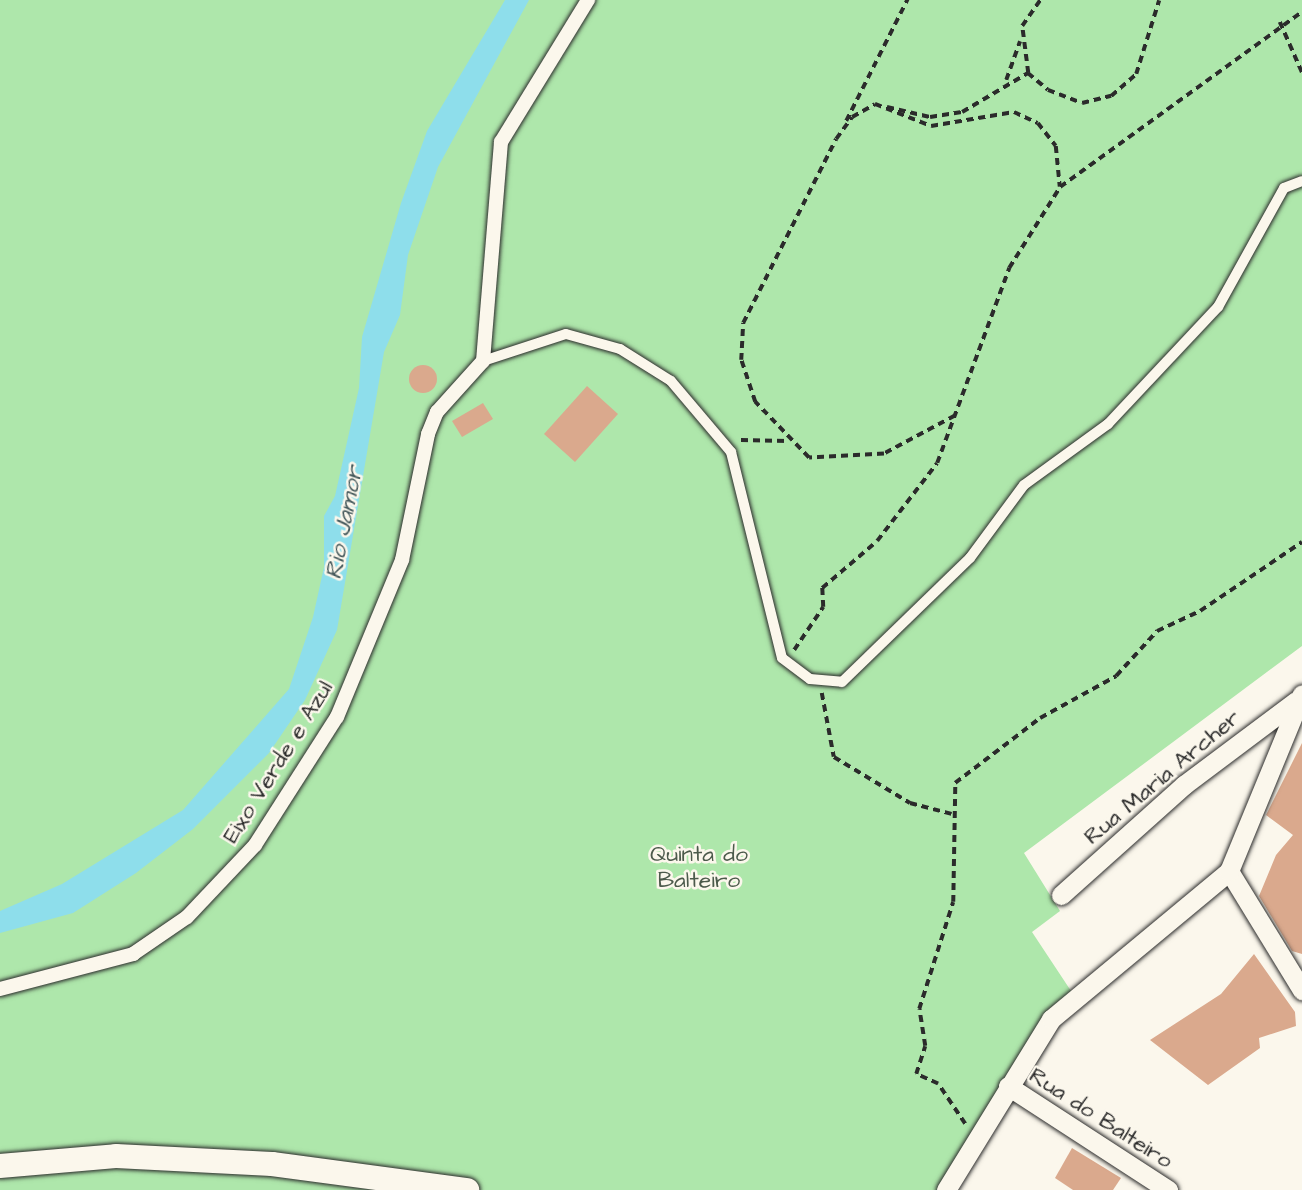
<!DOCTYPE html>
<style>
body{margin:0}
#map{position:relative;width:1302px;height:1190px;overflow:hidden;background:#fbf7ec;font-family:"Architects Daughter",sans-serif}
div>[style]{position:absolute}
.green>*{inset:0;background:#aee7ab}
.water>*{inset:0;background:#8edeeb}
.building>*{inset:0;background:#daa98d}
.round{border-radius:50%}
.path>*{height:3.5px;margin-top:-1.75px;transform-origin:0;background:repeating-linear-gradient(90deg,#2b2b2b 0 7px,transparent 0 12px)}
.roads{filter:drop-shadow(0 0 2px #2b2b2b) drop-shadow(0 0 2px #2b2b2b)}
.service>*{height:10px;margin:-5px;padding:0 5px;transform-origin:5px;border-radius:5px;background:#fbf7ec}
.pedestrian>*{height:14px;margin:-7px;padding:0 7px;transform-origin:7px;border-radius:7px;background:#fbf7ec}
.minor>*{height:19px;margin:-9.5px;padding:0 9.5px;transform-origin:9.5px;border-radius:9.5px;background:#fbf7ec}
.tertiary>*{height:24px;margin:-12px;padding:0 12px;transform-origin:12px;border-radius:12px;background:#fbf7ec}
span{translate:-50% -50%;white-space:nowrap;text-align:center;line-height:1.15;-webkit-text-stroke:5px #fbf7ec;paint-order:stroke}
.street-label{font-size:23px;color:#2b2b2b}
.park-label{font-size:23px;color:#4c5a4b}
.water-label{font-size:24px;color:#44585b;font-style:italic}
</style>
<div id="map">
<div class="green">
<div style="clip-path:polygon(0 0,1302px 0,1302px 646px,1024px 853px,1060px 911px,1032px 932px,1075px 997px,946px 1190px,0 1190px)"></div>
</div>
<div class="water">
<div style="clip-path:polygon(505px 0,529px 0,438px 167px,408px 255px,400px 315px,384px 352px,337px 630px,305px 700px,269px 753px,193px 829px,136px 873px,73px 913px,0 933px,0 911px,62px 884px,183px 810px,289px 689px,313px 617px,324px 567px,324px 516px,335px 496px,359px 388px,362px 337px,401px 203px,427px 131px)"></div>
</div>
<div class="building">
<div class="round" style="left:409px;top:365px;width:28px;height:28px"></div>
<div style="clip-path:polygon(587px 386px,618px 414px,575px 462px,544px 434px)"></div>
<div style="clip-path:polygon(483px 403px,493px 419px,462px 437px,452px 421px)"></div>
<div style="clip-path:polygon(1302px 743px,1302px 954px,1292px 951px,1259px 896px,1276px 855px,1293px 835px,1266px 815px)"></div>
<div style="clip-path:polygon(1254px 954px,1295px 1012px,1296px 1026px,1259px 1038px,1260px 1048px,1208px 1085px,1150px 1040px,1221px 994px)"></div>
<div style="clip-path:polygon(1072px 1148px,1121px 1178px,1113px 1190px,1073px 1190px,1055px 1178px)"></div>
</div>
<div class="path">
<div style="left:1280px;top:22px;width:55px;rotate:66.3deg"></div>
<div style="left:1028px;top:73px;width:47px;rotate:-97.3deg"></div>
<div style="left:1022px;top:26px;width:32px;rotate:-55deg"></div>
<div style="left:1006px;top:80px;width:41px;rotate:-70.3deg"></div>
<div style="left:887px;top:107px;width:44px;rotate:13.1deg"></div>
<div style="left:930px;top:117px;width:32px;rotate:-9deg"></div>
<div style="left:962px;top:112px;width:77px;rotate:-30.6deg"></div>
<div style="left:1028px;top:73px;width:26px;rotate:40deg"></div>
<div style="left:1048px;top:90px;width:36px;rotate:21deg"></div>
<div style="left:1082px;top:103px;width:30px;rotate:-14deg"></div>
<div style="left:1111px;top:96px;width:33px;rotate:-41deg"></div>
<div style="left:1136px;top:74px;width:77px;rotate:-72.7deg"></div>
<div style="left:846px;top:121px;width:136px;rotate:-63.2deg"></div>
<div style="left:955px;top:416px;width:81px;rotate:151.8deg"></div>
<div style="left:884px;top:454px;width:75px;rotate:176.9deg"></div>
<div style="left:809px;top:458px;width:78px;rotate:-134deg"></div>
<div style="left:755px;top:402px;width:44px;rotate:-108.4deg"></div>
<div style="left:741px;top:360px;width:37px;rotate:-87deg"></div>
<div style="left:743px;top:323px;width:206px;rotate:-63.2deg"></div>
<div style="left:836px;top:139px;width:27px;rotate:-54deg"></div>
<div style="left:852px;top:117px;width:26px;rotate:-29deg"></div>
<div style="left:875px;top:104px;width:60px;rotate:21.4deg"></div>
<div style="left:931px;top:126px;width:84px;rotate:-9.6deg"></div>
<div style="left:1014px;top:112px;width:26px;rotate:25deg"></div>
<div style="left:1038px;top:123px;width:29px;rotate:52deg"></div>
<div style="left:1056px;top:146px;width:41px;rotate:84.4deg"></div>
<div style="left:741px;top:440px;width:48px;rotate:1.2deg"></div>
<div style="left:794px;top:650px;width:52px;rotate:-56deg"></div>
<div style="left:823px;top:607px;width:19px;rotate:-93deg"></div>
<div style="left:822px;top:588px;width:72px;rotate:-40.5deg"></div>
<div style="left:877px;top:541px;width:98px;rotate:-52.4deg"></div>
<div style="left:937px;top:463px;width:208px;rotate:-69.7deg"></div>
<div style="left:1009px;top:268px;width:96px;rotate:-57.8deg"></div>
<div style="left:1060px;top:187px;width:299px;rotate:-35.9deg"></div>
<div style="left:822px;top:693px;width:65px;rotate:79.4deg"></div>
<div style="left:834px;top:757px;width:89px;rotate:31.2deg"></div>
<div style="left:910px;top:803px;width:43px;rotate:14.7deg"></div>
<div style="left:965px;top:1124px;width:48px;rotate:-124deg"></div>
<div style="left:938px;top:1084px;width:24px;rotate:-156deg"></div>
<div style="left:916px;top:1074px;width:29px;rotate:-72deg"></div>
<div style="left:925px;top:1046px;width:37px;rotate:-99deg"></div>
<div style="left:919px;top:1009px;width:112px;rotate:-72.4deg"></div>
<div style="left:953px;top:902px;width:119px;rotate:-89deg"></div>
<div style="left:955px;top:783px;width:107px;rotate:-37.4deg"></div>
<div style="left:1040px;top:718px;width:87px;rotate:-28.9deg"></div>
<div style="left:1116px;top:676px;width:61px;rotate:-47.7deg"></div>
<div style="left:1157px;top:631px;width:47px;rotate:-24.9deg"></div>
<div style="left:1200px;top:611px;width:123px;rotate:-34.1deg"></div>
</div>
<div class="roads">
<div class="service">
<div style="left:483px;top:361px;width:87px;rotate:-18deg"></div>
<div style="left:566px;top:334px;width:56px;rotate:15.5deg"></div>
<div style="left:620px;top:349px;width:60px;rotate:32.1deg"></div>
<div style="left:671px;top:381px;width:93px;rotate:49.8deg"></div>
<div style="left:731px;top:452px;width:212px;rotate:76.1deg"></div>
<div style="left:782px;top:658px;width:35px;rotate:37deg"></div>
<div style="left:810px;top:679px;width:32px;rotate:5deg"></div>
<div style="left:842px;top:682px;width:178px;rotate:-44.1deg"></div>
<div style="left:970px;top:558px;width:91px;rotate:-53.5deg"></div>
<div style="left:1024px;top:485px;width:104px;rotate:-36deg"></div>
<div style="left:1108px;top:424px;width:161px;rotate:-46.8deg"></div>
<div style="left:1218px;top:307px;width:136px;rotate:-61deg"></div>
<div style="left:1284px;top:188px;width:19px;rotate:-21deg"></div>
</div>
<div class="pedestrian">
<div style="left:0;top:989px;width:138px;rotate:-14.7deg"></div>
<div style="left:133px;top:954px;width:65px;rotate:-34.4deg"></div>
<div style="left:187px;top:917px;width:99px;rotate:-46.6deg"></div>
<div style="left:255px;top:845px;width:152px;rotate:-57.4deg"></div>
<div style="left:337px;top:717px;width:170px;rotate:-67.5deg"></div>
<div style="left:402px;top:560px;width:129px;rotate:-78.3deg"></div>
<div style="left:428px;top:434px;width:24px;rotate:-68deg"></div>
<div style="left:437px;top:412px;width:69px;rotate:-48deg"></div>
<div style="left:483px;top:361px;width:220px;rotate:-85.3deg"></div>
<div style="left:501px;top:142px;width:167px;rotate:-58.5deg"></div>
</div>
<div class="minor">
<div style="left:1229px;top:871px;width:140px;rotate:58.5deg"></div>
<div style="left:1061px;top:895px;width:165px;rotate:-41.8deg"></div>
<div style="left:1184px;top:785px;width:140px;rotate:-36.9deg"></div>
<div style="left:1008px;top:1086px;width:191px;rotate:33deg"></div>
<div style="left:946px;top:1190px;width:201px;rotate:-58.4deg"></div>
<div style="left:1051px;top:1019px;width:231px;rotate:-39.7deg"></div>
<div style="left:1229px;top:871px;width:191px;rotate:-67.6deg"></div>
</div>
<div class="tertiary">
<div style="left:0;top:1166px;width:116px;rotate:-4.9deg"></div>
<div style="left:116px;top:1156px;width:156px;rotate:2.9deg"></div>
<div style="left:272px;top:1164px;width:197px;rotate:7.6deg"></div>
</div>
</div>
<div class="street-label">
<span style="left:278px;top:762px;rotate:-58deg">Eixo Verde e Azul</span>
<span style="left:1162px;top:777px;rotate:-40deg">Rua Maria Archer</span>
<span style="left:1101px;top:1118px;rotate:33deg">Rua do Balteiro</span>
</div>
<div class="park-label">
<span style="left:699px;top:867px">Quinta do<br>Balteiro</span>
</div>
<div class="water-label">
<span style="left:345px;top:523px;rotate:-79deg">Rio Jamor</span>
</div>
</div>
